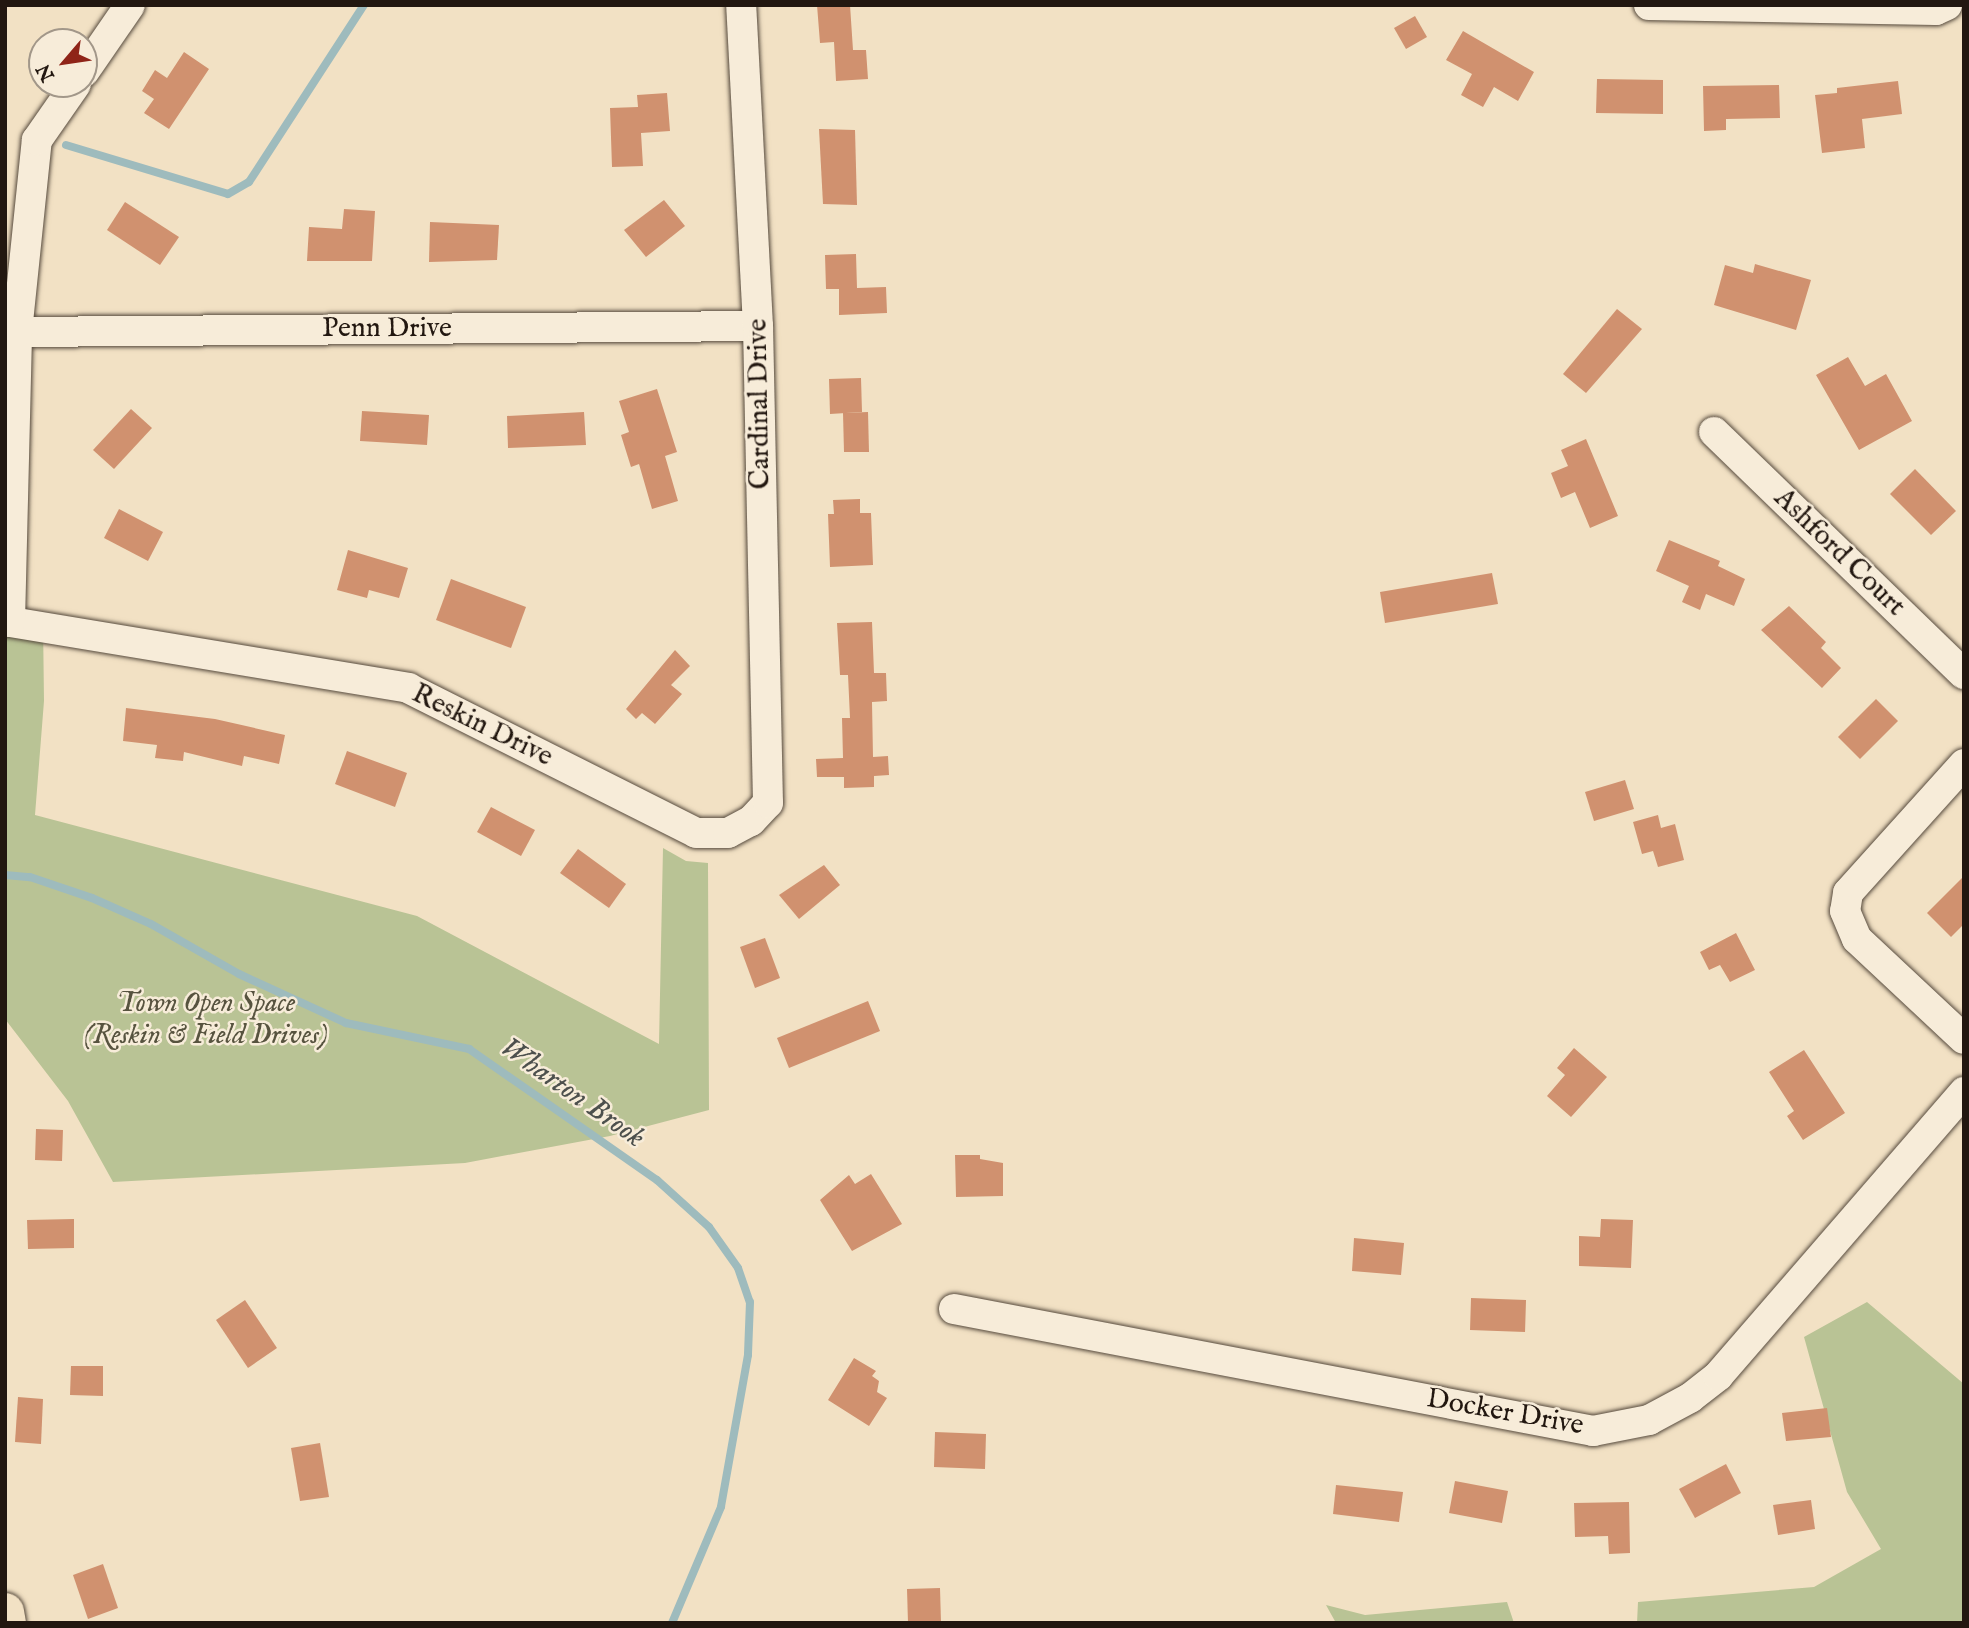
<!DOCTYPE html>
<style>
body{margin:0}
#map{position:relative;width:1969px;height:1628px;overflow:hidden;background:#f2e1c4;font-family:"IM FELL English",serif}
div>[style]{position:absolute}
.green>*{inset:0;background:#b9c395}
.stream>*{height:8px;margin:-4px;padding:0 4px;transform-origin:4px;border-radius:4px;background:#9ebbbd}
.building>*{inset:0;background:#d0916f}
.roads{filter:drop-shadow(0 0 2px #564a3d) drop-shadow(0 0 2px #564a3d)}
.minor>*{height:30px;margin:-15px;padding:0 15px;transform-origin:15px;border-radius:15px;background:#f7ecd9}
.major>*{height:38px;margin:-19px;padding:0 19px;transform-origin:19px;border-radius:19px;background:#f2e1c4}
span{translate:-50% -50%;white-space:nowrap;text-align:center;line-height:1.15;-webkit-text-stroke:5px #f7ecd9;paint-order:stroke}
.street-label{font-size:28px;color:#221710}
.park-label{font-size:28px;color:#57533f;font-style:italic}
.water-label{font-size:30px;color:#4d504d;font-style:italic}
.frame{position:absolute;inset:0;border:7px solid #221710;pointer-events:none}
.north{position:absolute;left:28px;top:28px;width:70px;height:70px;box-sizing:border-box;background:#f7ecd9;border:2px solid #a29789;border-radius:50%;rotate:241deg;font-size:19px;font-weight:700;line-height:28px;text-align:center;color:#221710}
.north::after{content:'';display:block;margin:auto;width:24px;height:32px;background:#8f2418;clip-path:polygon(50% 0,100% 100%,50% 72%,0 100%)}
</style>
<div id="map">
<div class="green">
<div style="clip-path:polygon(43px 622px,44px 701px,35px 815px,417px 916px,659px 1044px,663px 848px,686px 861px,708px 863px,709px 1110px,610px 1136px,465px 1163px,113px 1182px,68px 1101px,5px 1019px,5px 623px)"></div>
<div style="clip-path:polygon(1867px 1302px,1964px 1384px,1964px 1623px,1637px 1623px,1638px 1602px,1814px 1587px,1881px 1549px,1847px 1492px,1804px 1337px)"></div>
<div style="clip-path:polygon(1507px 1602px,1514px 1623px,1336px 1623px,1326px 1605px,1365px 1615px)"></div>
</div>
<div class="stream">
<div style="left:66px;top:145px;width:169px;rotate:16.8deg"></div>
<div style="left:228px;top:194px;width:24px;rotate:-30deg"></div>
<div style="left:249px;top:182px;width:211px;rotate:-57deg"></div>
<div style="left:5px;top:875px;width:25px;rotate:5deg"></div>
<div style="left:30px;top:877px;width:65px;rotate:18.7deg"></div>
<div style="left:92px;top:898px;width:64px;rotate:23.8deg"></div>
<div style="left:151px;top:924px;width:101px;rotate:29.6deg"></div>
<div style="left:239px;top:974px;width:118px;rotate:24.6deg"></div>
<div style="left:346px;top:1023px;width:126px;rotate:11.9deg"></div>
<div style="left:469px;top:1049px;width:229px;rotate:34.9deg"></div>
<div style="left:657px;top:1180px;width:70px;rotate:42.1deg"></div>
<div style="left:709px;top:1227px;width:50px;rotate:54.7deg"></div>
<div style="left:738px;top:1268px;width:36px;rotate:71deg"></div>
<div style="left:750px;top:1302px;width:53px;rotate:92.2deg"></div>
<div style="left:748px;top:1355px;width:154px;rotate:100.1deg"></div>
<div style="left:721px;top:1507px;width:126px;rotate:112.9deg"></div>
</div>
<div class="building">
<div style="clip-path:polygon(817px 5px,850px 5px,853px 50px,866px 50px,868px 79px,836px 81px,834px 42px,820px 43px)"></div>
<div style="clip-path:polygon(1415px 16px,1427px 37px,1406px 49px,1394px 28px)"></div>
<div style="clip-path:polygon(1463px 31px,1534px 72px,1518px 101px,1494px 87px,1483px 107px,1461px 95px,1472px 74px,1446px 60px)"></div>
<div style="clip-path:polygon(184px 52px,209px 69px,169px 129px,144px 113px,154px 99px,142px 91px,155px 70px,167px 78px)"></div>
<div style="clip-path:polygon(1597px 79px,1663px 80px,1663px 114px,1596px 113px)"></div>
<div style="clip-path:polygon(1898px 81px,1902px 114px,1862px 119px,1865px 148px,1822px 153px,1815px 95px,1837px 93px,1837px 88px)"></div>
<div style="clip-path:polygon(1779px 85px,1780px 118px,1726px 119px,1726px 130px,1704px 131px,1703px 86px)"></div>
<div style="clip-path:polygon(667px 93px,670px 131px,641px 133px,643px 166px,612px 167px,610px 108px,638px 107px,637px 95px)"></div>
<div style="clip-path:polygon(819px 129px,855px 130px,857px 205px,823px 204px)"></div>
<div style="clip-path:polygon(664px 200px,685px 226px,646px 257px,624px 230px)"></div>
<div style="clip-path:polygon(125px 202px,179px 237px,160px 265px,107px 230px)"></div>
<div style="clip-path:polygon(344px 209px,375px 211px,372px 261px,307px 261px,309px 227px,342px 229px)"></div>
<div style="clip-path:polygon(430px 222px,499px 225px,497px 260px,429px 262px)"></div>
<div style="clip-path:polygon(856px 254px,857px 288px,886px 287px,887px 313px,839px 315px,839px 289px,826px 289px,825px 255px)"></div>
<div style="clip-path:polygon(1755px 264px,1811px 280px,1796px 330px,1714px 305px,1725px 265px,1753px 273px)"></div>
<div style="clip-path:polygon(1617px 309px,1642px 329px,1586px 393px,1563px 374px)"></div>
<div style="clip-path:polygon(1848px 357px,1865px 386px,1886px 374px,1912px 421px,1859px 450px,1816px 375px)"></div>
<div style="clip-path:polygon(861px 378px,862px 412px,830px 414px,829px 379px)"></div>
<div style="clip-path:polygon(657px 389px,677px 452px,665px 456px,678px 501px,652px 509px,639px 464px,631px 467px,621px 435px,629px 432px,619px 401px)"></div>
<div style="clip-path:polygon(131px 409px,152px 428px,114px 469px,93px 450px)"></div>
<div style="clip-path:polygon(362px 411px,429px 415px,427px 445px,360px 441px)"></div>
<div style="clip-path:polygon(584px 412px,586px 445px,508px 448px,507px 416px)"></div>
<div style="clip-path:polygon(868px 412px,869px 452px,844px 452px,843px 413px)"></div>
<div style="clip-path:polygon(1586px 439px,1618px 516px,1590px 528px,1575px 492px,1561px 498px,1551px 473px,1568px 466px,1561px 450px)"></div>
<div style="clip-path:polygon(1915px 469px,1956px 511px,1931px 535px,1890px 494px)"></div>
<div style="clip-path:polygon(860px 499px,860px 513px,871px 513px,873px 565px,830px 567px,828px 514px,834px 514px,833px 500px)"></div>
<div style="clip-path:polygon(119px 509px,163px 532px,148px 561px,104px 538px)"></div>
<div style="clip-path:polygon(1669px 540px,1720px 561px,1718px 566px,1745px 579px,1734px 606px,1706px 594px,1700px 610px,1682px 602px,1689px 586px,1656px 571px)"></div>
<div style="clip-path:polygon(348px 550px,408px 568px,399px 598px,369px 590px,367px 598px,337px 590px)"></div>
<div style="clip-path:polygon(1492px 573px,1498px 604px,1385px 623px,1380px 592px)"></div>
<div style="clip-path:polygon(451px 579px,526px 607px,511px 648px,436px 620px)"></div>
<div style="clip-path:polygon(1789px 606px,1826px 642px,1821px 648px,1841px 668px,1822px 688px,1761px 630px)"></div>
<div style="clip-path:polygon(872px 622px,874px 673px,886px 673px,887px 701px,872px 702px,873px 757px,888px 756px,889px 775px,874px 776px,874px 787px,844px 788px,844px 777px,817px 777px,816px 759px,843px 758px,842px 718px,850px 718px,848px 675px,840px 675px,837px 623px)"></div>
<div style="clip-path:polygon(675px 650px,690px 666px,671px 685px,682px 694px,655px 724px,642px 713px,636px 719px,626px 709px)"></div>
<div style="clip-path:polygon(1876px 699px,1898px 721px,1860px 759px,1838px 737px)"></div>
<div style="clip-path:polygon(126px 708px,215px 719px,285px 735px,279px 764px,244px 756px,242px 766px,184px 752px,183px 761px,155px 758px,157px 745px,123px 741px)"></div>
<div style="clip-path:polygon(347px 751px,407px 773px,395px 807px,335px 784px)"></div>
<div style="clip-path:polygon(1625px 780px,1634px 809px,1594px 821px,1585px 792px)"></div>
<div style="clip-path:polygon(491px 807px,535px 830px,521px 856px,477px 832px)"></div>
<div style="clip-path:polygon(1658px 815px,1661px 828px,1675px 824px,1684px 860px,1658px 867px,1653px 851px,1642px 854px,1633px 822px)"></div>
<div style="clip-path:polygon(578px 849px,626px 884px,609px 908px,560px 873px)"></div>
<div style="clip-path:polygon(824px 865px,840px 885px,799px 919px,779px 895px)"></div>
<div style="clip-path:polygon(1964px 876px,1964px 924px,1951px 937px,1927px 913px)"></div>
<div style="clip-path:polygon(1736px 933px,1755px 970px,1730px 982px,1720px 965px,1709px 970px,1700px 952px)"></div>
<div style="clip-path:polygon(765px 938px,780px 978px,755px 988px,740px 947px)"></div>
<div style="clip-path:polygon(868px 1001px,880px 1031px,789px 1068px,777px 1038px)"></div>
<div style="clip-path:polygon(1574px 1048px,1607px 1077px,1571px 1117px,1547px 1096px,1565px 1075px,1557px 1068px)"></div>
<div style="clip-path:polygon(1804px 1050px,1845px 1113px,1803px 1140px,1787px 1116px,1794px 1111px,1769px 1072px)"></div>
<div style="clip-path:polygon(36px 1129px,63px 1130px,62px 1161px,35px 1160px)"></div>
<div style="clip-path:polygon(955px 1155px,980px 1155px,980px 1159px,1003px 1163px,1003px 1196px,956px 1197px)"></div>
<div style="clip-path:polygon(871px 1174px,902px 1224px,852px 1251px,820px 1200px,849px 1175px,855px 1184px)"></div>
<div style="clip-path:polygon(74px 1219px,74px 1248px,28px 1249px,27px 1220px)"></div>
<div style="clip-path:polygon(1601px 1219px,1633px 1220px,1631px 1268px,1579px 1266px,1579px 1236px,1600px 1237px)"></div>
<div style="clip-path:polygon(1354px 1238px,1404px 1243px,1401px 1275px,1352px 1271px)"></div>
<div style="clip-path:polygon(1471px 1298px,1526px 1300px,1525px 1332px,1470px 1330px)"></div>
<div style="clip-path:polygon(245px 1300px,277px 1348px,248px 1368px,216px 1320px)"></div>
<div style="clip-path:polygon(854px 1358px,876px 1371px,872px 1376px,879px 1381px,877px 1392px,887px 1398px,869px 1426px,828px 1400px)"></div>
<div style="clip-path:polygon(71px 1366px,103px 1366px,103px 1396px,70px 1395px)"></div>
<div style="clip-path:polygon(18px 1397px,43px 1399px,41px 1444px,15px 1442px)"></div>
<div style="clip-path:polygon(1827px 1408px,1831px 1437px,1786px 1441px,1782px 1413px)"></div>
<div style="clip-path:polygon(935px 1432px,986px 1434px,985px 1469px,934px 1467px)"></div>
<div style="clip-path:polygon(320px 1443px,329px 1497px,300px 1501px,291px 1448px)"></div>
<div style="clip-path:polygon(1726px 1464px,1741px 1493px,1695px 1518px,1679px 1489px)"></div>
<div style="clip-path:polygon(1455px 1481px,1508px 1491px,1502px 1523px,1449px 1513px)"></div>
<div style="clip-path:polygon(1336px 1485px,1403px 1492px,1399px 1522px,1333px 1514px)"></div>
<div style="clip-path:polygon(1811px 1500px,1815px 1529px,1778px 1535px,1773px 1505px)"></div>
<div style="clip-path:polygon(1629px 1502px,1630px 1553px,1609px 1554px,1608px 1536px,1575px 1537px,1574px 1503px)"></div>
<div style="clip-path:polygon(103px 1564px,118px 1608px,88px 1619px,73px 1575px)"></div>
<div style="clip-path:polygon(940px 1588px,941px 1623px,908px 1623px,907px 1589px)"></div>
</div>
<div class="roads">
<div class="minor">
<div style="left:1649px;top:5px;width:287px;rotate:1deg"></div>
<div style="left:1936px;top:10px;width:12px;rotate:-24deg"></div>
<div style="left:84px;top:72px;width:81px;rotate:-55.5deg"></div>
<div style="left:17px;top:332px;width:741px;rotate:-0.46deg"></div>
<div style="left:1714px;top:432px;width:348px;rotate:44.1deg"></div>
<div style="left:5px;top:621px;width:409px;rotate:9.4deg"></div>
<div style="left:408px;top:688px;width:322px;rotate:26.7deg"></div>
<div style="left:696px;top:833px;width:32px"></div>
<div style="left:728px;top:833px;width:26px;rotate:-28deg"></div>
<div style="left:751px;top:821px;width:25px;rotate:-47deg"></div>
<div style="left:768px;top:803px;width:477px;rotate:-91.2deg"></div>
<div style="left:758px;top:326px;width:321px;rotate:-93deg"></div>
<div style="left:10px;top:622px;width:290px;rotate:-88.6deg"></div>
<div style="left:17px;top:332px;width:193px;rotate:-84.1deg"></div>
<div style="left:37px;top:140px;width:68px;rotate:-55.1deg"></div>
<div style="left:1964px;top:764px;width:173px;rotate:132deg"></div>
<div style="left:1848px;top:893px;width:18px;rotate:99deg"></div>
<div style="left:1845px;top:911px;width:30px;rotate:67deg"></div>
<div style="left:1857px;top:939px;width:146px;rotate:43.1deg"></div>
<div style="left:954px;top:1309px;width:651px;rotate:10.81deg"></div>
<div style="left:1593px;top:1431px;width:57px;rotate:-11.1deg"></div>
<div style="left:1649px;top:1420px;width:47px;rotate:-28.2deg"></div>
<div style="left:1690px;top:1398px;width:36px;rotate:-38deg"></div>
<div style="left:1718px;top:1376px;width:376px;rotate:-49.1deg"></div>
</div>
<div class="major">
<div style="left:5px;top:1612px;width:11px;rotate:80deg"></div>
</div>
</div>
<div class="street-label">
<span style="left:387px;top:329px">Penn Drive</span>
<span style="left:760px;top:404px;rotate:-91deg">Cardinal Drive</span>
<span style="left:1839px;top:553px;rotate:44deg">Ashford Court</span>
<span style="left:482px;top:726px;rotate:26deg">Reskin Drive</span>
<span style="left:1505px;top:1413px;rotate:10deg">Docker Drive</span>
</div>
<div class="park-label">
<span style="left:206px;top:1020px">Town Open Space<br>(Reskin &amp; Field Drives)</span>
</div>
<div class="water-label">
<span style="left:572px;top:1093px;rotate:35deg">Wharton Brook</span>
</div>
<div class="frame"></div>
<div class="north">N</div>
</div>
